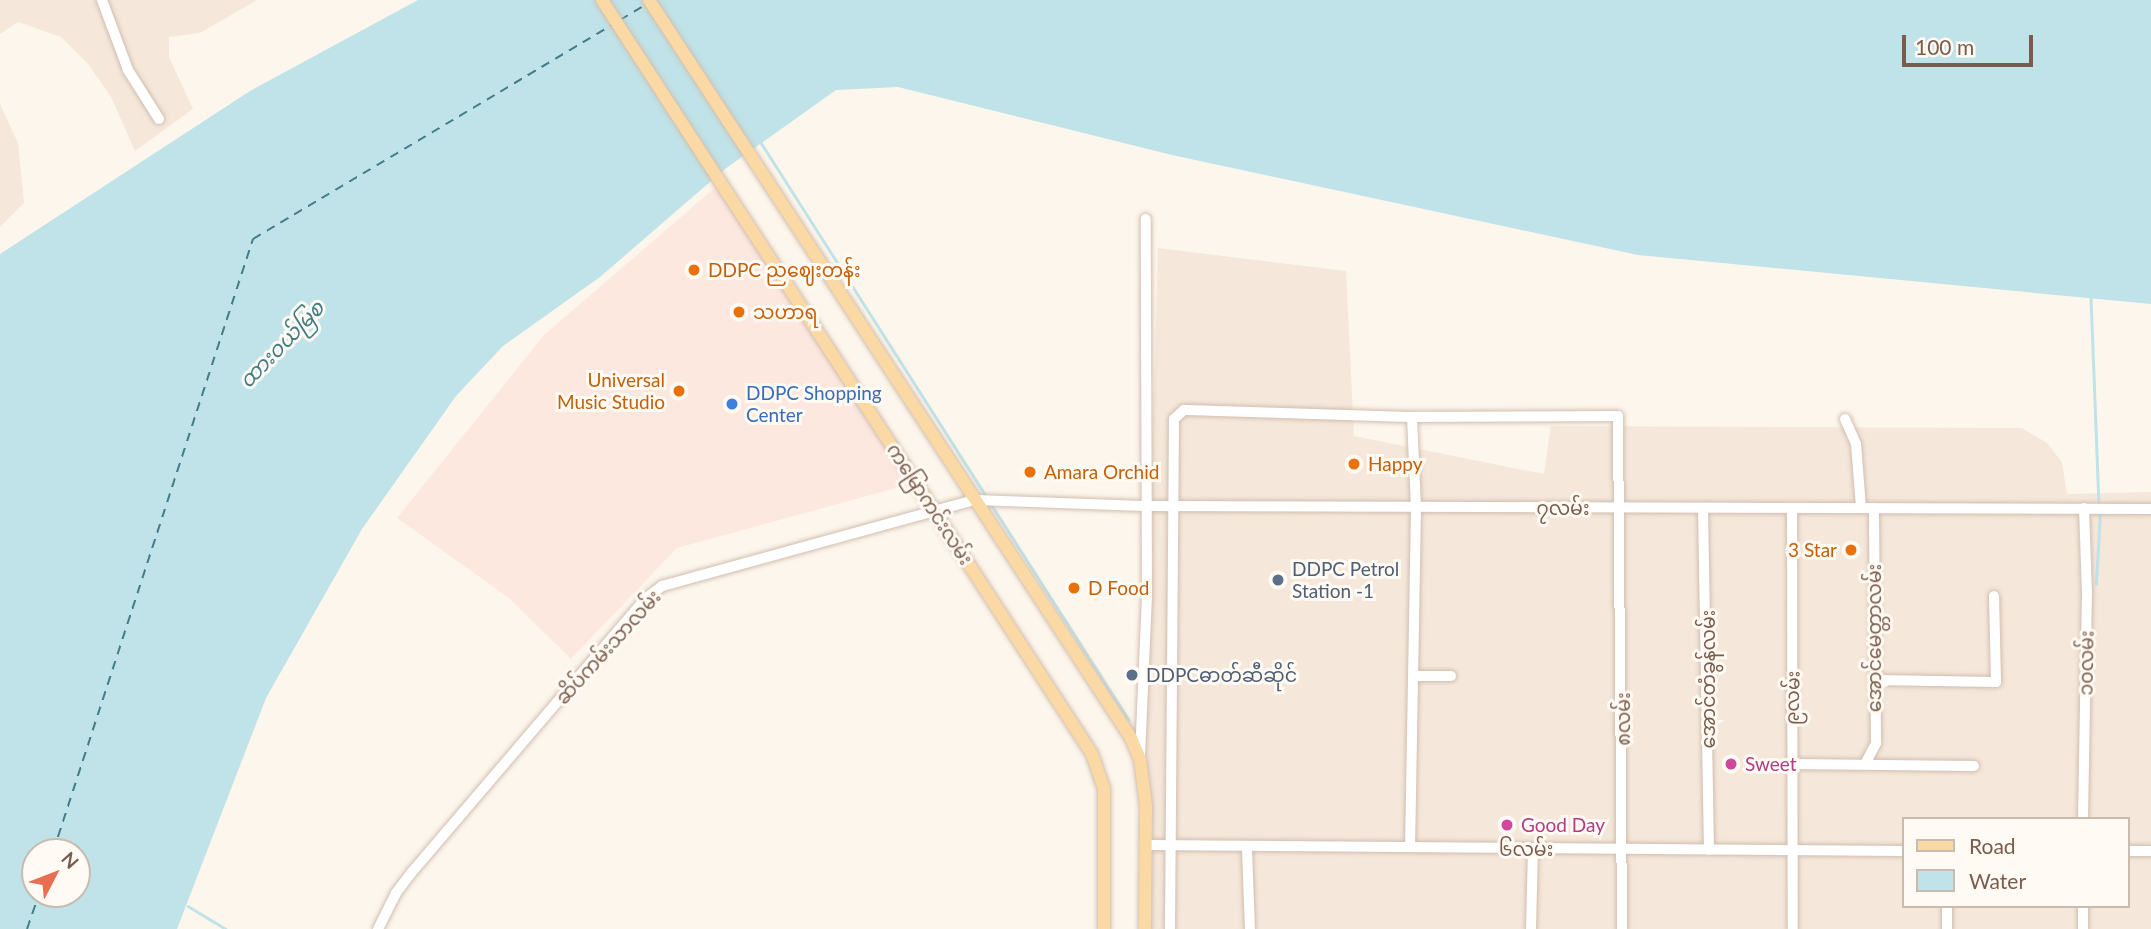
<!DOCTYPE html>
<meta charset="utf-8">
<style>
body{margin:0}
#map{position:relative;width:2151px;height:929px;overflow:hidden;background:#fdf6ec;font-family:Lato,"Noto Sans Myanmar",sans-serif}
div>[style]{position:absolute}
.residential>*{inset:0;background:#f5e8da}
.commercial>*{inset:0;background:#fde8e0}
.water>*{inset:0;background:#bfe3e8}
.stream>*{height:2.5px;margin:-1.25px;padding:0 1.25px;transform-origin:1.25px;border-radius:1.25px;background:#bfe3e8}
.ferry>*{height:2px;margin-top:-1px;transform-origin:0;background:repeating-linear-gradient(90deg,#437c86 0 9px,transparent 0 16px)}
.roads{filter:drop-shadow(0 0 2px #d1beb0) drop-shadow(0 0 2px #d1beb0)}
.minor>*{height:10px;margin:-5px;padding:0 5px;transform-origin:5px;border-radius:5px;background:#fff}
.major>*{height:12px;margin:-6px;padding:0 6px;transform-origin:6px;border-radius:6px;background:#fbd9a5}
.dots>*{width:19px;height:19px;translate:-50% -50%;box-sizing:border-box;border:4px solid #fffaf3;border-radius:50%}
span{translate:-50% -50%;white-space:nowrap;text-align:center;line-height:1.15;-webkit-text-stroke:6px #fffaf3;paint-order:stroke}
.food-label{font-size:19px;color:#c56008}
.left{translate:0 -50%;text-align:left}
.right{translate:-100% -50%;text-align:right}
.shop-label{font-size:19px;color:#366cbe}
.street-label{font-size:19px;color:#7a5c4d}
.service-label{font-size:19px;color:#4e5e75}
.hotel-label{font-size:19px;color:#b23c85}
.water-label{font-size:21px;color:#437c86;font-style:italic}
.legend{position:absolute;left:1902px;top:817px;width:228px;height:91px;box-sizing:border-box;background:#fffaf3;border:2px solid #cabbb1;margin:0;padding:9px 12px;list-style:none;font-size:21px;color:#7a5c4d}
.legend li{display:flex;align-items:center;gap:14px;height:35px}
.legend b{width:35px;border:2px solid #cabbb1}
.north{position:absolute;left:21px;top:838px;width:70px;height:70px;box-sizing:border-box;background:#fffaf3;border:2px solid #cabbb1;border-radius:50%;rotate:48deg;font-size:19px;font-weight:700;line-height:28px;text-align:center;color:#7a5c4d}
.north::after{content:'';display:block;margin:auto;width:24px;height:32px;background:#e76f51;clip-path:polygon(50% 0,100% 100%,50% 72%,0 100%)}
.scale{position:absolute;left:1902px;top:35px;width:131px;height:32px;box-sizing:border-box;border:4px solid #7a5c4d;border-top:0;padding-left:9px;font-size:21px;line-height:24px;white-space:nowrap;color:#7a5c4d;-webkit-text-stroke:5px #fffaf3;paint-order:stroke}
</style>
<div id="map">
<div class="residential">
<div style="clip-path:polygon(0 0,257px 0,200px 33px,169px 37px,169px 57px,193px 109px,135px 151px,111px 97px,89px 65px,61px 37px,18px 22px,0 34px)"></div>
<div style="clip-path:polygon(0 104px,18px 143px,24px 203px,0 227px)"></div>
<div style="clip-path:polygon(evenodd,1158px 248px,1346px 271px,1354px 436px,1544px 474px,1551px 426px,2022px 428px,2047px 443px,2062px 462px,2067px 494px,2151px 492px,2151px 929px,1139px 929px,1158px 248px,1904px 819px,2128px 819px,2128px 906px,1904px 906px,1904px 819px)"></div>
</div>
<div class="commercial">
<div style="clip-path:polygon(725px 179px,922px 481px,677px 548px,571px 659px,509px 598px,397px 518px,544px 335px)"></div>
</div>
<div class="water">
<div style="clip-path:polygon(evenodd,418px 0,2151px 0,2151px 304px,1638px 255px,1172px 155px,898px 87px,836px 90px,725px 169px,600px 277px,503px 346px,456px 396px,362px 529px,266px 698px,177px 929px,0 929px,0 254px,250px 91px,418px 0,35px 852px,77px 852px,77px 894px,35px 894px,35px 852px)"></div>
</div>
<div class="stream">
<div style="left:760px;top:141px;width:421px;rotate:57.5deg"></div>
<div style="left:2091px;top:297px;width:207px;rotate:87.8deg"></div>
<div style="left:991px;top:504px;width:256px;rotate:57.4deg"></div>
<div style="left:2096px;top:584px;width:73px;rotate:-86.9deg"></div>
<div style="left:188px;top:906px;width:44px;rotate:31.2deg"></div>
</div>
<div class="ferry">
<div style="left:620px;top:20px;width:29px;rotate:-31deg"></div>
<div style="left:53px;top:852px;width:645px;rotate:-71.93deg"></div>
<div style="left:253px;top:239px;width:418px;rotate:-30.8deg"></div>
<div style="left:27px;top:929px;width:37px;rotate:-71deg"></div>
</div>
<div class="roads">
<div class="minor">
<div style="left:102px;top:0;width:75px;rotate:69.6deg"></div>
<div style="left:128px;top:70px;width:58px;rotate:57.7deg"></div>
<div style="left:1412px;top:417px;width:206px;rotate:-0.3deg"></div>
<div style="left:1618px;top:416px;width:513px;rotate:89.55deg"></div>
<div style="left:1845px;top:419px;width:27px;rotate:66deg"></div>
<div style="left:1856px;top:444px;width:64px;rotate:85.5deg"></div>
<div style="left:1703px;top:508px;width:342px;rotate:89deg"></div>
<div style="left:1792px;top:509px;width:420px;rotate:89.9deg"></div>
<div style="left:1414px;top:676px;width:37px"></div>
<div style="left:1876px;top:680px;width:120px;rotate:1deg"></div>
<div style="left:1996px;top:682px;width:86px;rotate:-91.3deg"></div>
<div style="left:1140px;top:756px;width:161px;rotate:-87.5deg"></div>
<div style="left:1147px;top:595px;width:376px;rotate:-90.2deg"></div>
<div style="left:1791px;top:764px;width:183px;rotate:0.6deg"></div>
<div style="left:1865px;top:764px;width:24px;rotate:-62deg"></div>
<div style="left:1876px;top:743px;width:235px;rotate:-90.5deg"></div>
<div style="left:2083px;top:819px;width:225px;rotate:-89deg"></div>
<div style="left:2087px;top:594px;width:86px;rotate:-92deg"></div>
<div style="left:1148px;top:845px;width:756px;rotate:0.45deg"></div>
<div style="left:1247px;top:849px;width:80px;rotate:87.9deg"></div>
<div style="left:2128px;top:851px;width:23px"></div>
<div style="left:2083px;top:906px;width:23px;rotate:90deg"></div>
<div style="left:378px;top:929px;width:40px;rotate:-63.4deg"></div>
<div style="left:396px;top:893px;width:26px;rotate:-53deg"></div>
<div style="left:412px;top:872px;width:359px;rotate:-49.5deg"></div>
<div style="left:645px;top:599px;width:21px;rotate:-37deg"></div>
<div style="left:662px;top:586px;width:325px;rotate:-15.4deg"></div>
<div style="left:975px;top:500px;width:169px;rotate:2deg"></div>
<div style="left:1144px;top:506px;width:1007px;rotate:0.17deg"></div>
<div style="left:1170px;top:929px;width:510px;rotate:-89.55deg"></div>
<div style="left:1174px;top:419px;width:13px;rotate:-42deg"></div>
<div style="left:1184px;top:410px;width:228px;rotate:1.8deg"></div>
<div style="left:1412px;top:417px;width:90px;rotate:87.5deg"></div>
<div style="left:1416px;top:507px;width:340px;rotate:91deg"></div>
<div style="left:1531px;top:929px;width:80px;rotate:-88.6deg"></div>
<div style="left:1947px;top:929px;width:23px;rotate:-90deg"></div>
</div>
<div class="major">
<div style="left:602px;top:0;width:899px;rotate:56.98deg"></div>
<div style="left:1092px;top:754px;width:37px;rotate:71deg"></div>
<div style="left:1104px;top:789px;width:140px;rotate:90deg"></div>
<div style="left:649px;top:0;width:881px;rotate:56.85deg"></div>
<div style="left:1131px;top:738px;width:23px;rotate:67deg"></div>
<div style="left:1140px;top:759px;width:47px;rotate:82.7deg"></div>
<div style="left:1146px;top:806px;width:123px;rotate:90.5deg"></div>
</div>
</div>
<div class="dots">
<div style="left:694px;top:270px;background:#e8710a"></div>
<div style="left:739px;top:312px;background:#e8710a"></div>
<div style="left:679px;top:391px;background:#e8710a"></div>
<div style="left:732px;top:404px;background:#3f7fe0"></div>
<div style="left:1354px;top:464px;background:#e8710a"></div>
<div style="left:1030px;top:472px;background:#e8710a"></div>
<div style="left:1851px;top:550px;background:#e8710a"></div>
<div style="left:1278px;top:580px;background:#5c6f8a"></div>
<div style="left:1074px;top:588px;background:#e8710a"></div>
<div style="left:1132px;top:675px;background:#5c6f8a"></div>
<div style="left:1731px;top:764px;background:#d1479c"></div>
<div style="left:1507px;top:825px;background:#d1479c"></div>
</div>
<div class="food-label">
<span class="left" style="left:708px;top:270px">DDPC ညဈေးတန်း</span>
<span class="left" style="left:753px;top:312px">သဟာရ</span>
<span class="right" style="left:665px;top:391px">Universal<br>Music Studio</span>
<span class="left" style="left:1368px;top:464px">Happy</span>
<span class="left" style="left:1044px;top:472px">Amara Orchid</span>
<span class="right" style="left:1837px;top:550px">3 Star</span>
<span class="left" style="left:1088px;top:588px">D Food</span>
</div>
<div class="shop-label">
<span class="left" style="left:746px;top:404px">DDPC Shopping<br>Center</span>
</div>
<div class="street-label">
<span style="left:930px;top:504px;rotate:57deg">ကမြောကင်းလမ်း</span>
<span style="left:1563px;top:508px">၇လမ်း</span>
<span style="left:1874px;top:638px;rotate:-90deg">အောင်မေတ္တာလမ်း</span>
<span style="left:608px;top:647px;rotate:-48deg">ဆိပ်ကမ်းသာလမ်း</span>
<span style="left:2086px;top:663px;rotate:-89deg">၁၀လမ်း</span>
<span style="left:1708px;top:679px;rotate:-90deg">အောင်တံခွန်လမ်း</span>
<span style="left:1792px;top:698px;rotate:-89deg">၉လမ်း</span>
<span style="left:1623px;top:719px;rotate:-90deg">၈လမ်း</span>
<span style="left:1526px;top:849px">၆လမ်း</span>
</div>
<div class="service-label">
<span class="left" style="left:1292px;top:580px">DDPC Petrol<br>Station -1</span>
<span class="left" style="left:1146px;top:675px">DDPCဓာတ်ဆီဆိုင်</span>
</div>
<div class="hotel-label">
<span class="left" style="left:1745px;top:764px">Sweet</span>
<span class="left" style="left:1521px;top:825px">Good Day</span>
</div>
<div class="water-label">
<span style="left:281px;top:344px;rotate:-46deg">ထားဝယ်မြစ</span>
</div>
<ul class="legend">
<li><b style="height:9px;background:#fbd9a5"></b>Road</li>
<li><b style="height:19px;background:#bfe3e8"></b>Water</li>
</ul>
<div class="north">N</div>
<div class="scale">100 m</div>
</div>
